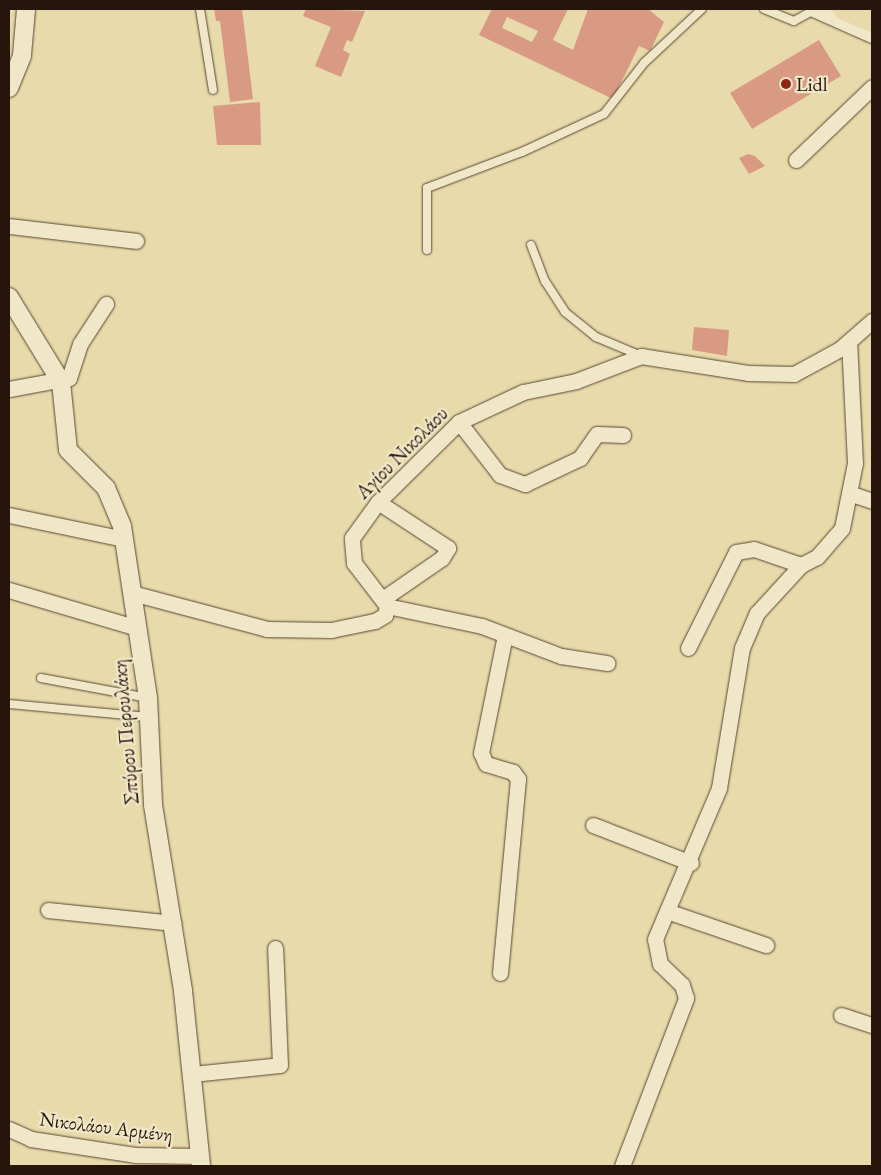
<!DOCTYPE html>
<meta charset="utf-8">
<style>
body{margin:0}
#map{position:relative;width:881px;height:1175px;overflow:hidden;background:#e8daaa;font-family:"EB Garamond",serif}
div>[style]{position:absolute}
.building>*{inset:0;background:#d99a83}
.roads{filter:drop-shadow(0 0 1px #574634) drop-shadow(0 0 1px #574634)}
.service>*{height:8px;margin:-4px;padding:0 4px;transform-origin:4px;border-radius:4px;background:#f0e7c8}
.minor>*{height:15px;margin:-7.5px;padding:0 7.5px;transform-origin:7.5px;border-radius:7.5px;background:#f0e7c8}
.tertiary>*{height:18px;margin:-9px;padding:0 9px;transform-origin:9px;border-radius:9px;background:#f0e7c8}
.primary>*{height:22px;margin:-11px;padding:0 11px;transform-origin:11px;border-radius:11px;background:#e8daaa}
.dots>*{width:14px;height:14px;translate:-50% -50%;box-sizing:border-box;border:2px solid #f0e7c8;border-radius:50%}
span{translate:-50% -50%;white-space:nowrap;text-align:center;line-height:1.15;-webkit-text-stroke:4.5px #f0e7c8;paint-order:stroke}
.poi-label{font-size:20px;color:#27150c}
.left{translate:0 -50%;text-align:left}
.street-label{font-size:20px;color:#27150c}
.frame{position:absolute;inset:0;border:10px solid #27150c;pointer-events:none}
</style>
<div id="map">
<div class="building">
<div style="clip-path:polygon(214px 9px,242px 9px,253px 99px,230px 102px,220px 21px,216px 21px)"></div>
<div style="clip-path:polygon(306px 9px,365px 11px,352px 42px,347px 40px,343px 50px,350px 54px,341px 77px,315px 66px,331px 27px,303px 16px)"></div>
<div style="clip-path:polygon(evenodd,492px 9px,568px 9px,553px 40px,573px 50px,588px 9px,648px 9px,664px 22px,650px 51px,639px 46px,613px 99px,479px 35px,492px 9px,507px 17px,538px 31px,532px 42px,502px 28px,507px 17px)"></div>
<div style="clip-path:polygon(819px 40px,841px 76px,752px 129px,730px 93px)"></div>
<div style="clip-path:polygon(260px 102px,261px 145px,217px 145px,213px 106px)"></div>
<div style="clip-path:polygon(748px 154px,755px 156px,765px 166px,749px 174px,739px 158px)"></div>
<div style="clip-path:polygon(694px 327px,729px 330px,727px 356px,692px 350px)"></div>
</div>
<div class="roads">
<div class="service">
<div style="left:200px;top:9px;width:82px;rotate:80.9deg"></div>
<div style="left:764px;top:9px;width:32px;rotate:22deg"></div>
<div style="left:794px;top:21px;width:25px;rotate:-29deg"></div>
<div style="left:531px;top:245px;width:39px;rotate:69deg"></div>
<div style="left:545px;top:281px;width:37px;rotate:57deg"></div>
<div style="left:565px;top:312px;width:40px;rotate:39deg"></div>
<div style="left:596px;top:337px;width:47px;rotate:22.7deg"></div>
<div style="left:427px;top:250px;width:62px;rotate:-90deg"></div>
<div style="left:427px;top:188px;width:102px;rotate:-20.8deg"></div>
<div style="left:522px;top:152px;width:90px;rotate:-24.9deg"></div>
<div style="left:604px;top:114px;width:65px;rotate:-51.9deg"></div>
<div style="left:644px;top:63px;width:79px;rotate:-43deg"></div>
<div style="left:41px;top:678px;width:109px;rotate:10.6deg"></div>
<div style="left:9px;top:704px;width:140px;rotate:5.3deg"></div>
</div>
<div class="minor">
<div style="left:813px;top:9px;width:64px;rotate:23.8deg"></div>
<div style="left:796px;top:160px;width:105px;rotate:-43.8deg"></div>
<div style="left:9px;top:226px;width:128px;rotate:6.7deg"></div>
<div style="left:9px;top:389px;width:61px;rotate:-10.4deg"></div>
<div style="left:69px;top:378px;width:36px;rotate:-72deg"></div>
<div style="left:80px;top:344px;width:48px;rotate:-57deg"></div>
<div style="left:459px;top:422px;width:67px;rotate:52.3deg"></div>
<div style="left:500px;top:475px;width:27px;rotate:20deg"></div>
<div style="left:525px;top:484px;width:61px;rotate:-25.3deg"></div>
<div style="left:580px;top:458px;width:29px;rotate:-55deg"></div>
<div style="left:597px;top:434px;width:26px;rotate:2deg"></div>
<div style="left:852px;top:494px;width:21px;rotate:19deg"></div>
<div style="left:378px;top:502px;width:84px;rotate:33.3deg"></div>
<div style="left:448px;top:548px;width:12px;rotate:121deg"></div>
<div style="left:442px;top:558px;width:70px;rotate:145.4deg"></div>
<div style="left:9px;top:515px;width:117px;rotate:11.8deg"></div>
<div style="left:9px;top:590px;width:134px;rotate:16.5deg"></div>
<div style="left:132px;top:593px;width:140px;rotate:14.9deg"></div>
<div style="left:267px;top:629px;width:64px;rotate:0.9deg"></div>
<div style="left:331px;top:630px;width:45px;rotate:-11.6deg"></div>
<div style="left:375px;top:621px;width:12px;rotate:-31deg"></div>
<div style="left:385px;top:615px;width:9px;rotate:-77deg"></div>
<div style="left:387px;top:606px;width:54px;rotate:-127.5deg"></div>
<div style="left:354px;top:563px;width:25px;rotate:-95deg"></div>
<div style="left:352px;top:538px;width:44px;rotate:-54.2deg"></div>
<div style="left:378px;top:502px;width:114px;rotate:-44.6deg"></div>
<div style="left:459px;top:422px;width:71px;rotate:-25.1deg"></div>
<div style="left:523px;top:392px;width:54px;rotate:-11.7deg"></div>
<div style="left:576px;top:381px;width:70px;rotate:-21deg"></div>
<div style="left:641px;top:356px;width:108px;rotate:9deg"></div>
<div style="left:748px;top:373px;width:46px;rotate:1.2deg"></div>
<div style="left:794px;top:374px;width:52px;rotate:-28.5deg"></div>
<div style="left:840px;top:349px;width:43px;rotate:-41.2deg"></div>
<div style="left:387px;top:606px;width:97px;rotate:11.9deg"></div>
<div style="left:482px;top:626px;width:85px;rotate:20.8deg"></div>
<div style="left:561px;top:656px;width:47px;rotate:8.7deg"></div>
<div style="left:688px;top:648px;width:107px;rotate:-63.4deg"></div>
<div style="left:736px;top:552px;width:18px;rotate:-9deg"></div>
<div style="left:754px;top:549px;width:50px;rotate:18.8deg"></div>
<div style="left:801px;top:565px;width:18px;rotate:-27deg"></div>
<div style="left:817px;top:557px;width:38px;rotate:-49deg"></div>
<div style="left:842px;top:528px;width:66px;rotate:-78.7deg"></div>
<div style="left:855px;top:463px;width:121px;rotate:-92.8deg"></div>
<div style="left:593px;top:825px;width:105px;rotate:21.2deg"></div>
<div style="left:48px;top:910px;width:126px;rotate:5.9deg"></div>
<div style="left:667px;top:911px;width:105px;rotate:19deg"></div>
<div style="left:500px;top:973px;width:195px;rotate:-84.7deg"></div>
<div style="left:518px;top:779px;width:9px;rotate:-126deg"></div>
<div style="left:513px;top:772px;width:28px;rotate:-163deg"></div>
<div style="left:486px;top:764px;width:12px;rotate:-114deg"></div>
<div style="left:481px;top:753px;width:120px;rotate:-78.5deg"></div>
<div style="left:841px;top:1015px;width:33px;rotate:18deg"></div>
<div style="left:192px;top:1074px;width:88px;rotate:-5.8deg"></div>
<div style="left:280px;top:1065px;width:117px;rotate:-92.4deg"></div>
<div style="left:9px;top:1129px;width:24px;rotate:24deg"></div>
<div style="left:31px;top:1139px;width:105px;rotate:8.7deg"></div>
<div style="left:135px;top:1155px;width:65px;rotate:0.9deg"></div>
<div style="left:622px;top:1166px;width:180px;rotate:-69.1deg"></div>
<div style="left:686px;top:998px;width:14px;rotate:-107deg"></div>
<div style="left:682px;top:985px;width:30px;rotate:-136deg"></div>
<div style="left:660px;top:964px;width:25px;rotate:-101deg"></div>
<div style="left:655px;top:939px;width:164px;rotate:-67deg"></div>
<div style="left:719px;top:788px;width:142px;rotate:-80.7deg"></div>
<div style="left:742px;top:648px;width:38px;rotate:-67deg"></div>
<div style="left:757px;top:613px;width:65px;rotate:-47.5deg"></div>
</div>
<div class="tertiary">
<div style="left:9px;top:88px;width:35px;rotate:-68deg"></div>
<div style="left:22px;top:55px;width:46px;rotate:-85deg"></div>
<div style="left:9px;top:297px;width:100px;rotate:58.5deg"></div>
<div style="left:61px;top:382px;width:68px;rotate:84.1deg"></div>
<div style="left:68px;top:450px;width:54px;rotate:45deg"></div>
<div style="left:106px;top:488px;width:41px;rotate:67.2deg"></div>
<div style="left:122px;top:526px;width:174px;rotate:81.4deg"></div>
<div style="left:148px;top:698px;width:107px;rotate:87.3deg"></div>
<div style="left:153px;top:805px;width:188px;rotate:80.8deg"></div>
<div style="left:183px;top:991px;width:176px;rotate:84.1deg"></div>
</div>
<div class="primary">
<div style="left:844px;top:9px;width:30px;rotate:23deg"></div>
</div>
</div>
<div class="dots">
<div style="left:786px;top:84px;background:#8f2418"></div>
</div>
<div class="poi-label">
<span class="left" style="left:796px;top:84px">Lidl</span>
</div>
<div class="street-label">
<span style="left:402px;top:453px;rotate:-45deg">Αγίου Νικολάου</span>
<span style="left:126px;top:732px;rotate:-95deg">Σπύρου Περουλάκη</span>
<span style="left:106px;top:1127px;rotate:7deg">Νικολάου Αρμένη</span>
</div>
<div class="frame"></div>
</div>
